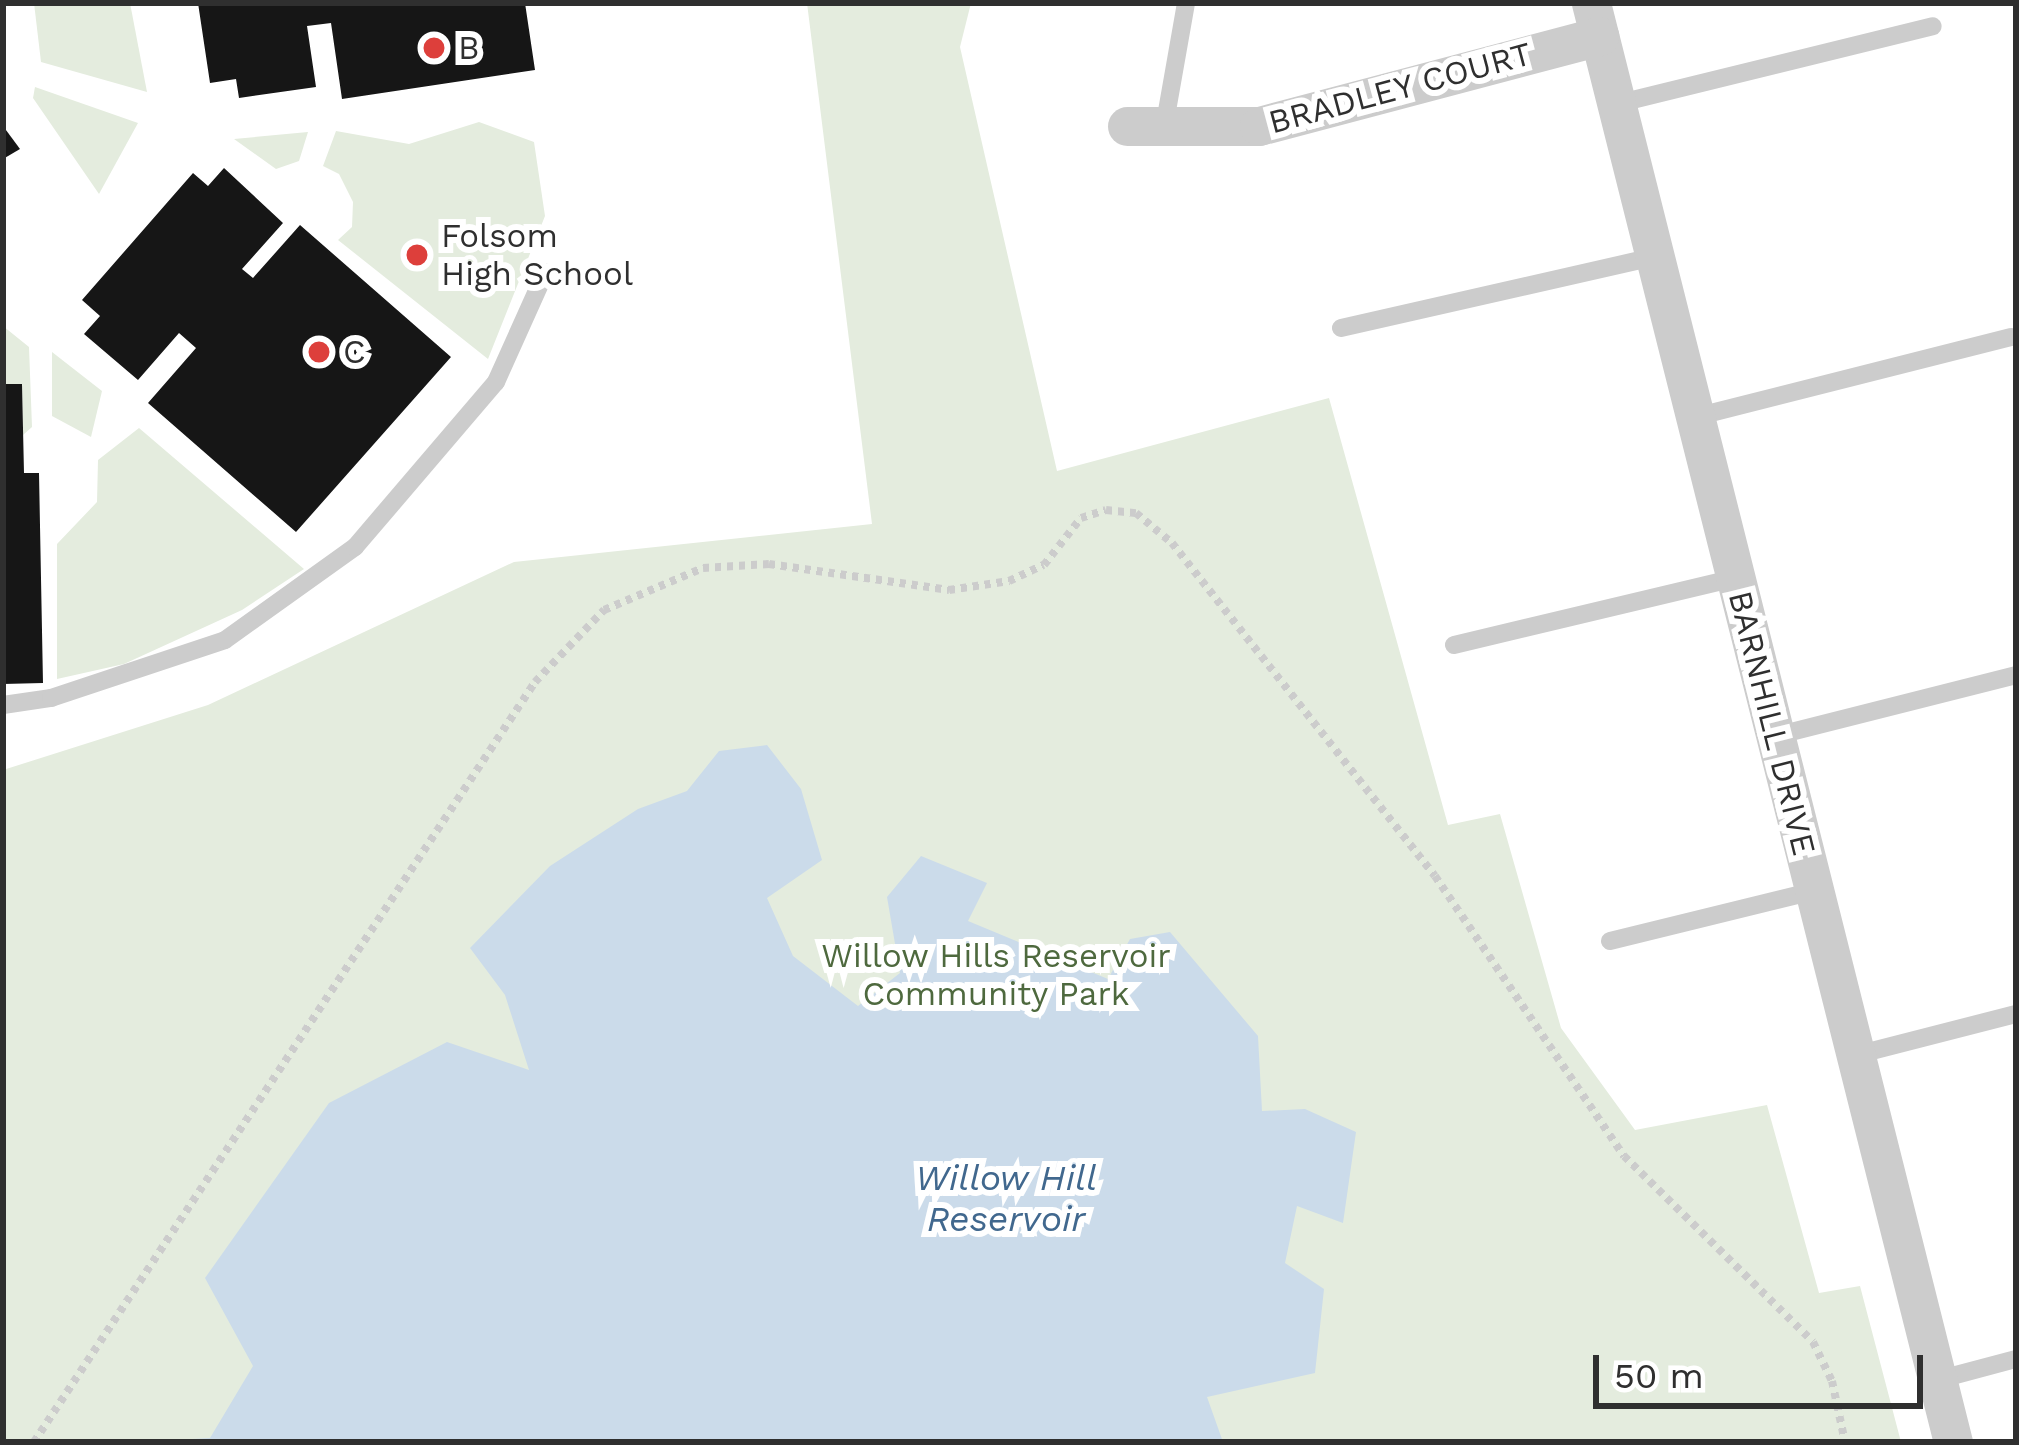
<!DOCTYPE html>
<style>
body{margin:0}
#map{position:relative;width:2019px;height:1445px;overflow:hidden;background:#fff;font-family:"Work Sans",sans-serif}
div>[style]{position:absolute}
.green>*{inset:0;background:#e4ecde}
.water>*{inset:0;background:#cbdbea}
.building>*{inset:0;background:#161616}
.path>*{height:8px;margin-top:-4px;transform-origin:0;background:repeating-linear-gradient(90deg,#ccc 0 6px,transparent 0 12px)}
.lane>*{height:18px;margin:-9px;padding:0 9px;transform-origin:9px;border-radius:9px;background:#ccc}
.street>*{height:39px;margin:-19.5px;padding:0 19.5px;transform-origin:19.5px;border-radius:19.5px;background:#ccc}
.dots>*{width:33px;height:33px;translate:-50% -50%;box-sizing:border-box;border:6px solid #fff;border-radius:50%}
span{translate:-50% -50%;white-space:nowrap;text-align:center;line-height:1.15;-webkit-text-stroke:12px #fff;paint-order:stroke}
.poi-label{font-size:33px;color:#2f2f2f}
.left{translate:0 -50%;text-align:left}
.street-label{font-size:33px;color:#2f2f2f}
.park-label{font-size:33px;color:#4e693e}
.water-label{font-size:36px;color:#41688e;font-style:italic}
.frame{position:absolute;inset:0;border:6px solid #2f2f2f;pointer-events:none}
.scale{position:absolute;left:1593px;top:1355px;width:330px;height:54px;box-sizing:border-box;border:6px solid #2f2f2f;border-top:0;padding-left:15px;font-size:36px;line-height:42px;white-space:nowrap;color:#2f2f2f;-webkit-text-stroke:9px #fff;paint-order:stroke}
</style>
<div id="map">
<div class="green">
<div style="clip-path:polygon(34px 3px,130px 3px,147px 92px,41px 62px)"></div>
<div style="clip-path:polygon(807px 3px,971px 3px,960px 47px,1057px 471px,1329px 398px,1448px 825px,1500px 814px,1561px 1028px,1635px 1130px,1767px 1105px,1819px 1293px,1860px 1286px,1901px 1442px,3px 1442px,3px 770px,208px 705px,514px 562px,872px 524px)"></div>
<div style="clip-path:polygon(35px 87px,138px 123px,99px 194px,33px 98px)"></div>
<div style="clip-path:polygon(479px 122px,534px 142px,545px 216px,488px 359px,338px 240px,352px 227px,353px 202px,339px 174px,323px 166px,336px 131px,409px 144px)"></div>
<div style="clip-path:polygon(308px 132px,299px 161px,276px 169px,234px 139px)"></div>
<div style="clip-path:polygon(3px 326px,29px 347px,32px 427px,23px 435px,22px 384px,3px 384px)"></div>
<div style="clip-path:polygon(52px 352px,102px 391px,91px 437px,52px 416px)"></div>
<div style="clip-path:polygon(139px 428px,304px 569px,242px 610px,124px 664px,57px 679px,57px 544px,97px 502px,98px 460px)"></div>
</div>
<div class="water">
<div style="clip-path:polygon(767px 745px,801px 789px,822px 860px,767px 898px,793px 956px,858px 1006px,900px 973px,887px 897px,921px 856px,987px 883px,968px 921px,1108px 979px,1130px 939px,1170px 932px,1258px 1036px,1262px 1111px,1305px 1109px,1356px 1132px,1343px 1223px,1297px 1206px,1285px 1263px,1324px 1289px,1315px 1373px,1207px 1397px,1223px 1442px,141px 1442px,210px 1438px,253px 1366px,205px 1278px,329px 1103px,447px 1042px,529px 1070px,505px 995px,470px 948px,550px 866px,638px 809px,687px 791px,719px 751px)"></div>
</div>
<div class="building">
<div style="clip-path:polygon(198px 3px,525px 3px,535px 70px,342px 99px,331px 23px,307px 26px,316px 87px,239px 98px,236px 79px,210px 83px)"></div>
<div style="clip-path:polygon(3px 126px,20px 149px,3px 159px)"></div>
<div style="clip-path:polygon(224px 168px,283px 223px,242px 269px,253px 278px,300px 225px,451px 357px,296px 532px,148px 403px,196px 348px,179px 333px,138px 380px,84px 334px,100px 316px,82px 300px,193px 173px,208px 186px)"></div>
<div style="clip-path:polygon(3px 384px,22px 384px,24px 473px,39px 473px,43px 683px,3px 684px)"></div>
</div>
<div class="path">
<div style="left:34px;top:1442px;width:910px;rotate:-56.61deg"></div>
<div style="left:535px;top:682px;width:100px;rotate:-46.2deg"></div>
<div style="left:604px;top:610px;width:108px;rotate:-23deg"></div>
<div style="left:703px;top:568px;width:66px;rotate:-3.5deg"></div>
<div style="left:769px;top:564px;width:182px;rotate:8.2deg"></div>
<div style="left:949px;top:590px;width:61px;rotate:-8.5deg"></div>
<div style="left:1009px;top:581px;width:38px;rotate:-25deg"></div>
<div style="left:1044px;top:565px;width:60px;rotate:-51.8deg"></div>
<div style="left:1081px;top:518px;width:26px;rotate:-18deg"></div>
<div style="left:1106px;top:510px;width:30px;rotate:6deg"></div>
<div style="left:1136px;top:513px;width:47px;rotate:39.8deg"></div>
<div style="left:1172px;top:543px;width:424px;rotate:51.7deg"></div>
<div style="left:1435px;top:876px;width:338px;rotate:56deg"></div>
<div style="left:1624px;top:1156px;width:265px;rotate:44.5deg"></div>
<div style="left:1813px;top:1342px;width:43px;rotate:64deg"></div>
<div style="left:1832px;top:1381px;width:62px;rotate:78deg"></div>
</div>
<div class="lane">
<div style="left:1616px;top:104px;width:326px;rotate:-13.8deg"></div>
<div style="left:1164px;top:128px;width:127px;rotate:-80deg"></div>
<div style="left:1341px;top:328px;width:321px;rotate:-12.8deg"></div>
<div style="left:1695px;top:417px;width:326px;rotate:-14.2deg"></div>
<div style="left:1454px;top:645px;width:289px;rotate:-13.4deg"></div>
<div style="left:3px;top:705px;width:49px;rotate:-8.3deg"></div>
<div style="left:51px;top:698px;width:183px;rotate:-18.4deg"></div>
<div style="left:225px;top:640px;width:160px;rotate:-35.6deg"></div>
<div style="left:355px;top:547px;width:217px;rotate:-49.5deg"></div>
<div style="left:496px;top:382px;width:120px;rotate:-65.8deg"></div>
<div style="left:1775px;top:736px;width:249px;rotate:-14.2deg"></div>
<div style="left:1610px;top:941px;width:210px;rotate:-13.8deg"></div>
<div style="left:1856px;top:1055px;width:165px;rotate:-14.4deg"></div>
<div style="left:1937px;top:1380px;width:82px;rotate:-14.9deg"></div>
</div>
<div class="street">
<div style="left:1591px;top:3px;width:1484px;rotate:75.88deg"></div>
<div style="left:1127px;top:126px;width:132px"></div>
<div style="left:1259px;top:126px;width:352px;rotate:-14.8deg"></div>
</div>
<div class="dots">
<div style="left:434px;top:48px;background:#dd3f3b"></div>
<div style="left:417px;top:255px;background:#dd3f3b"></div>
<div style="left:319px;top:352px;background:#dd3f3b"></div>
</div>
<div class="poi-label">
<span class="left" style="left:458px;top:48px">B</span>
<span class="left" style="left:441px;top:255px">Folsom<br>High School</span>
<span class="left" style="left:343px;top:352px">C</span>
</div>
<div class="street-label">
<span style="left:1400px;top:88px;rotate:-15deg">BRADLEY COURT</span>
<span style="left:1772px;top:723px;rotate:76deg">BARNHILL DRIVE</span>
</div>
<div class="park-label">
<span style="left:996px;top:975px">Willow Hills Reservoir<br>Community Park</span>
</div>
<div class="water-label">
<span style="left:1006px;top:1199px">Willow Hill<br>Reservoir</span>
</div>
<div class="frame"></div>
<div class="scale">50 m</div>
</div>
